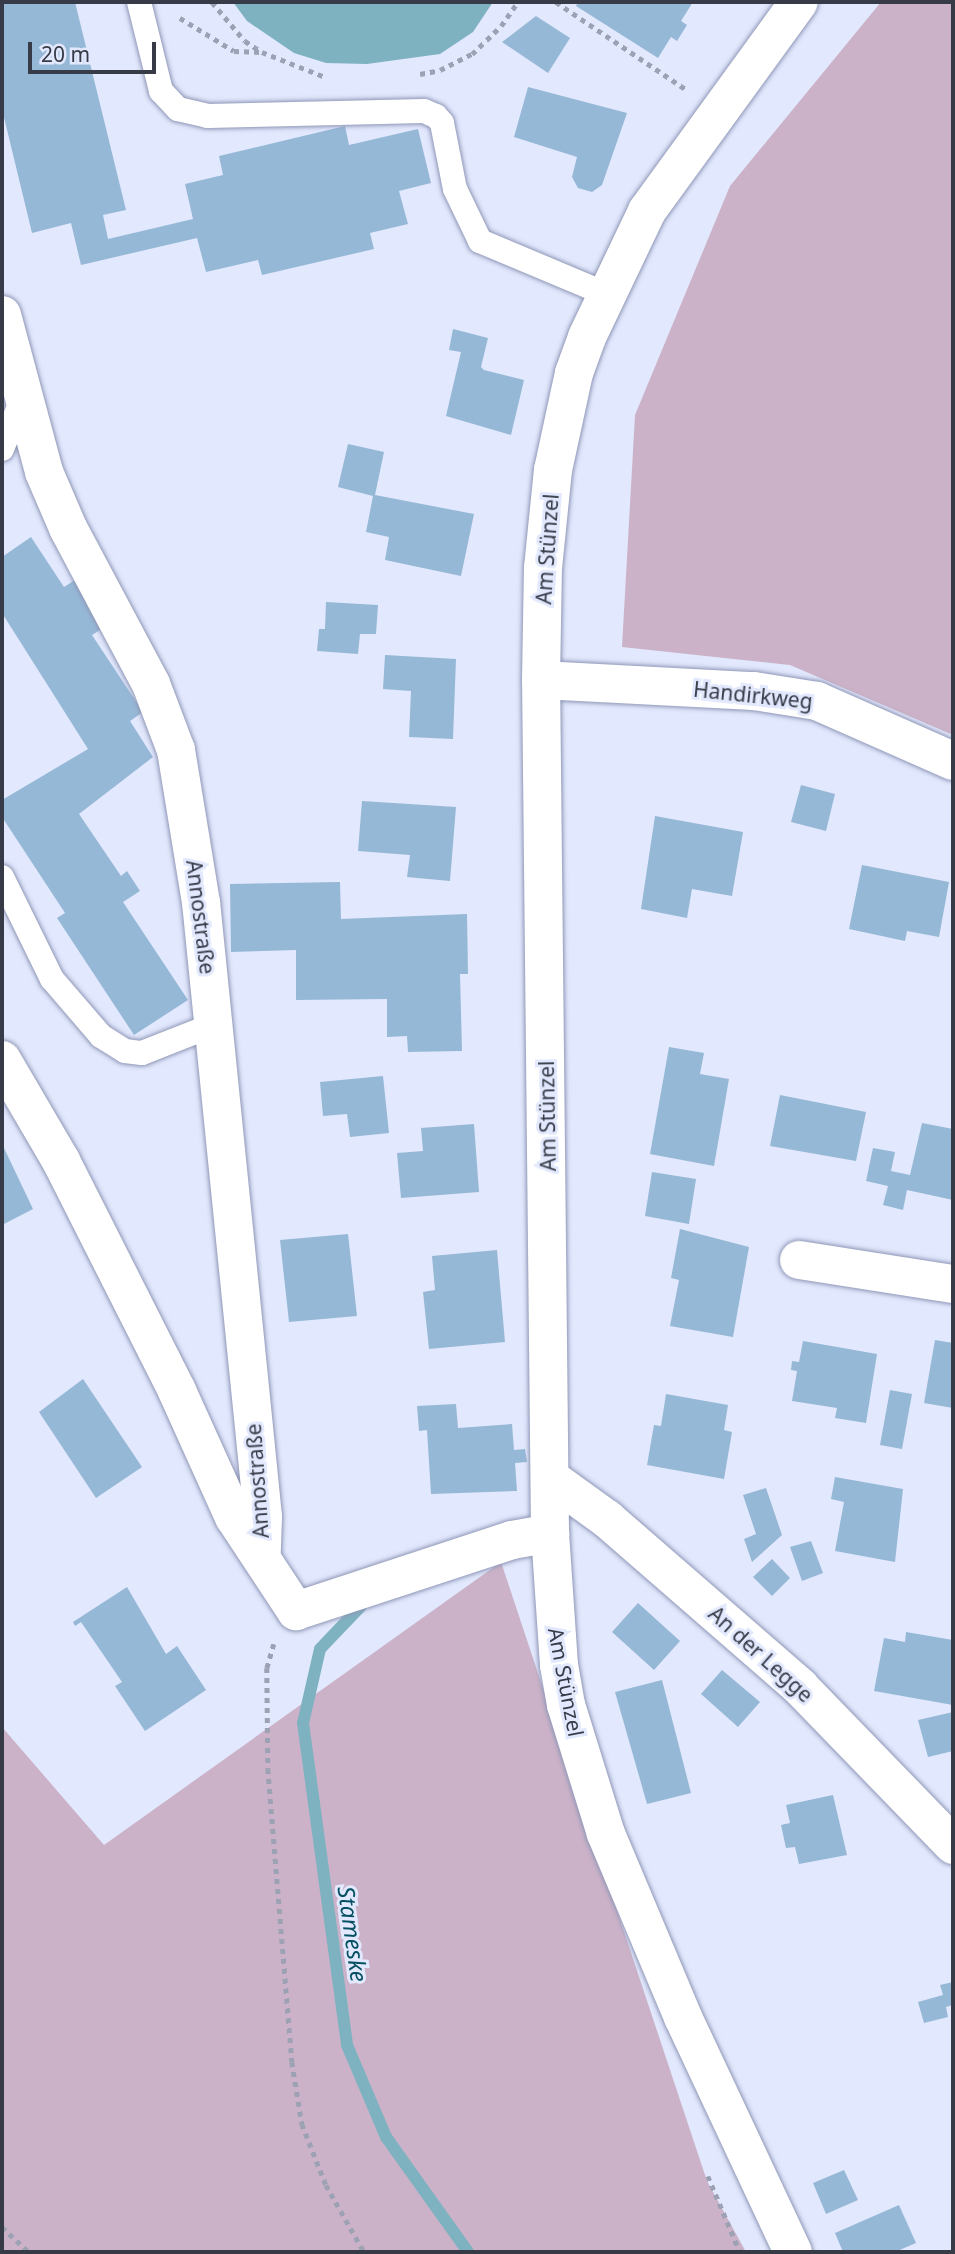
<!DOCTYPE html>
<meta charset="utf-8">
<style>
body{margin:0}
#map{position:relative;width:955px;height:2254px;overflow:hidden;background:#e2e8fd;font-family:"Noto Sans",sans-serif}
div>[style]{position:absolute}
.green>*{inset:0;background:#cbb2c8}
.water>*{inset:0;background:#7fb2c1}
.stream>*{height:12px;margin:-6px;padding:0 6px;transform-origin:6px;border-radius:6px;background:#7fb2c1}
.building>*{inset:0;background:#96b8d7}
.path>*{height:4.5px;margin-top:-2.25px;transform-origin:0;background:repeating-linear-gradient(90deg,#9ca2b3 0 5px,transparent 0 10px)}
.roads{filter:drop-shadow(0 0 2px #8f97b7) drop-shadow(0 0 2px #8f97b7)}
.lane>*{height:24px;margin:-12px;padding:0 12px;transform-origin:12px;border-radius:12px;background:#fff}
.street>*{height:38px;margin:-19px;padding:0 19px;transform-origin:19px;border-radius:19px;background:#fff}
span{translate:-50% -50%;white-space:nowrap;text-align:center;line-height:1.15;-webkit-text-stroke:6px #e2e8fd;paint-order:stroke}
.street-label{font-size:21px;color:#373b48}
.water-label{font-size:23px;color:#045061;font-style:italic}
.frame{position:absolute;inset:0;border:4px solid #373b48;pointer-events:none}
.scale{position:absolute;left:28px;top:42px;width:128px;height:32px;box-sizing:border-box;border:4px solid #373b48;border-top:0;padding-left:9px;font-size:21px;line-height:24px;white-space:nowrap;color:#373b48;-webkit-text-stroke:5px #e2e8fd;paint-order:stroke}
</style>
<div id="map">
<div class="green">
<div style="clip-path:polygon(881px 2px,953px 2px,953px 735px,790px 665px,622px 647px,635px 415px,730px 186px)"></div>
<div style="clip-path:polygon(501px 1562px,707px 2181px,746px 2252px,2px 2252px,2px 1727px,104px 1845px)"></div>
</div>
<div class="water">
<div style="clip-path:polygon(233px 2px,493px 2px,473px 32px,440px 54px,367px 64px,326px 63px,294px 53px,247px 21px)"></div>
</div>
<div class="stream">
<div style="left:361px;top:1606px;width:59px;rotate:133.6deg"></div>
<div style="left:320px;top:1649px;width:76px;rotate:102.9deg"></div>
<div style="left:303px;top:1723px;width:325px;rotate:82.2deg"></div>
<div style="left:347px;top:2045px;width:100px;rotate:67deg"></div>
<div style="left:386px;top:2137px;width:141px;rotate:54.5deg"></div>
</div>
<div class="building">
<div style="clip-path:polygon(2px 2px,75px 2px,126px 210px,103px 215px,108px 239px,193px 219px,185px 184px,223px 175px,219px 156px,345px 126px,349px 145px,418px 129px,431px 183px,399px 191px,408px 224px,370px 233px,374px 249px,262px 275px,258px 260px,206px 272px,197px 238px,81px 265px,71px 223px,32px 233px,2px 109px)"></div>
<div style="clip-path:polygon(578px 2px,693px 2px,681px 21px,687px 25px,677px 41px,671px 37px,658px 58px,576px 6px)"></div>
<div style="clip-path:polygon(536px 16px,570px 38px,548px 73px,502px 42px)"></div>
<div style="clip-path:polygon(528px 87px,627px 113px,602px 185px,592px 192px,578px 188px,572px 177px,577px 157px,514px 137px)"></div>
<div style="clip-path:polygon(453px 329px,488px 338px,481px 367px,484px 370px,524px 380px,511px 435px,446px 416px,461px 352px,449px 350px)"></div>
<div style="clip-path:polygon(348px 444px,384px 452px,375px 495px,474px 514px,461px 576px,385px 560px,389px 537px,366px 532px,373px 496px,338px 487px)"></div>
<div style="clip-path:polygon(31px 537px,64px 587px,75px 580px,105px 627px,92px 635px,143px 712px,130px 721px,153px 757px,79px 814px,121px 876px,127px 871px,140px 891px,123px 902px,188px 1000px,134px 1035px,57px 918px,65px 913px,2px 817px,2px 800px,88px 749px,2px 613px,2px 557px)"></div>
<div style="clip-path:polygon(326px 602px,378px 605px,376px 634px,360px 634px,358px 654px,317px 651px,319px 629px,325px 629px)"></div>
<div style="clip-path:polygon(385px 655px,456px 659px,453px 739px,409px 737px,411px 691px,383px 689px)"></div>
<div style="clip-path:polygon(801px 785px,835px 794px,826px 831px,791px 822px)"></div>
<div style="clip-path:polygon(362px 801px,456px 807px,450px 881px,407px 877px,410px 855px,358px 851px)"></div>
<div style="clip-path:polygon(655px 816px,743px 832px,732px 896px,692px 889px,687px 918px,641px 909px)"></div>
<div style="clip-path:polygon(862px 865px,949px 882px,939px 937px,907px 931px,905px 941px,849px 929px)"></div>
<div style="clip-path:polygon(340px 882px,341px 919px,467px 914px,468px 974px,460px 974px,462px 1051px,408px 1052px,407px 1036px,387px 1037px,387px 999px,296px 1000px,296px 950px,231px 952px,230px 884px)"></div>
<div style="clip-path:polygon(669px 1047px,704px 1053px,700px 1074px,729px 1079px,714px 1166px,650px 1154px)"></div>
<div style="clip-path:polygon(383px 1076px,389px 1133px,350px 1137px,347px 1114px,323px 1116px,320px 1082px)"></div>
<div style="clip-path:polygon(780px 1095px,866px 1112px,856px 1161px,770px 1146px)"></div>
<div style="clip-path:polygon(922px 1123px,953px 1129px,953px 1200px,907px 1190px,903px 1210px,883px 1205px,888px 1186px,866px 1181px,873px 1148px,895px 1152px,891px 1171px,910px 1175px)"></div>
<div style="clip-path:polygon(474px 1124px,479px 1192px,401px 1198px,397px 1153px,423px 1151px,421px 1128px)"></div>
<div style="clip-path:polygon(4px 1148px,33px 1209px,2px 1225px,2px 1149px)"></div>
<div style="clip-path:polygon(652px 1172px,696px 1179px,689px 1224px,645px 1216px)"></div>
<div style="clip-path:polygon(680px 1229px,749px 1247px,733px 1337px,670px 1326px,679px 1280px,671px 1278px)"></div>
<div style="clip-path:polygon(348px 1234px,357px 1316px,289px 1322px,280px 1240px)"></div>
<div style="clip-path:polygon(497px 1250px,505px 1342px,429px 1349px,423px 1292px,435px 1290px,432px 1256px)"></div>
<div style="clip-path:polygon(935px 1340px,953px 1343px,953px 1408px,924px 1403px)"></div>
<div style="clip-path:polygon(803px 1341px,877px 1354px,866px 1423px,835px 1418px,837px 1408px,792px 1401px,797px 1371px,791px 1370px,792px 1361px,799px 1362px)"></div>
<div style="clip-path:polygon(83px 1379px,142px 1467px,96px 1498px,39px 1412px)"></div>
<div style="clip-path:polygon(890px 1390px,912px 1394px,902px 1449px,880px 1445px)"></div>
<div style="clip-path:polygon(666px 1394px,728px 1405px,724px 1430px,732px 1432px,724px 1479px,647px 1465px,654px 1425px,661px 1426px)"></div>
<div style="clip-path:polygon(456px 1404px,458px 1428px,512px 1424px,514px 1450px,525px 1449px,527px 1462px,515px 1463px,517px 1491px,431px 1494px,427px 1430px,419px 1431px,417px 1406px)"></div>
<div style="clip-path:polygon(835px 1477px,903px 1489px,895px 1562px,835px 1551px,844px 1502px,831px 1499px)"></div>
<div style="clip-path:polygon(766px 1488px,782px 1535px,752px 1562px,744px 1539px,756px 1534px,743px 1495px)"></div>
<div style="clip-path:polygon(811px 1541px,823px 1573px,802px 1581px,790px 1547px)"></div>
<div style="clip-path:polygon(772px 1559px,790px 1578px,772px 1596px,753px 1577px)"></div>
<div style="clip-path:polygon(127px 1587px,166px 1654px,177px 1646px,206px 1690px,145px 1731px,115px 1686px,122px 1682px,81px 1622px,75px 1626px,73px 1622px)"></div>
<div style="clip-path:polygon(638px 1603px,680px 1641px,654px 1670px,612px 1632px)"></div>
<div style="clip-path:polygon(906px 1632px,953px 1640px,953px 1705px,874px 1691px,884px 1638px,905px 1642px)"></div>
<div style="clip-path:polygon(722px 1670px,760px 1702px,738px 1727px,701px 1694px)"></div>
<div style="clip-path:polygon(662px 1680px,691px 1793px,647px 1804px,615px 1692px)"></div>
<div style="clip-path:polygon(953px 1712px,953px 1751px,928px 1757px,918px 1720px)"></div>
<div style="clip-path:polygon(833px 1795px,847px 1855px,799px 1864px,795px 1847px,786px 1848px,781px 1825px,790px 1823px,786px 1805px)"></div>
<div style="clip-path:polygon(953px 1982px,953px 2005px,946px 2007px,948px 2017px,924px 2023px,918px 2002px,943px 1995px,940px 1985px)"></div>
<div style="clip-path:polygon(844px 2170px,858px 2200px,826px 2214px,813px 2183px)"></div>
<div style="clip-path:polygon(899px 2205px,916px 2243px,895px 2252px,843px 2252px,835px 2233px)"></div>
</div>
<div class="path">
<div style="left:212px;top:2px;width:51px;rotate:49.8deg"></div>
<div style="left:245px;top:41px;width:20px;rotate:33deg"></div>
<div style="left:262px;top:52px;width:68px;rotate:21.6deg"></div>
<div style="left:556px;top:2px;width:158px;rotate:33.9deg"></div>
<div style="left:180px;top:18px;width:63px;rotate:31.4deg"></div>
<div style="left:234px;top:51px;width:28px;rotate:2deg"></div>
<div style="left:420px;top:74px;width:20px;rotate:-11deg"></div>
<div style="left:440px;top:70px;width:36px;rotate:-27deg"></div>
<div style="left:472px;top:54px;width:40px;rotate:-44deg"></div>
<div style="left:501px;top:26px;width:29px;rotate:-55deg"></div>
<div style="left:274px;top:1644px;width:25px;rotate:106deg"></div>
<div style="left:267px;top:1668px;width:101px;rotate:89.4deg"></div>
<div style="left:268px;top:1769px;width:294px;rotate:85.3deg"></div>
<div style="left:292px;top:2062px;width:63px;rotate:80.8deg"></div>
<div style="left:302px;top:2124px;width:66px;rotate:68.5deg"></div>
<div style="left:326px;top:2185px;width:77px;rotate:60.4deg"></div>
<div style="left:708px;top:2176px;width:82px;rotate:67.2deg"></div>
<div style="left:2px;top:2227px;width:37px;rotate:43deg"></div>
</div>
<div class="roads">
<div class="lane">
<div style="left:139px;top:2px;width:92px;rotate:76.1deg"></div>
<div style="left:161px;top:91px;width:25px;rotate:47deg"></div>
<div style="left:178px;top:109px;width:31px;rotate:13deg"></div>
<div style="left:208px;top:116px;width:216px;rotate:-1.3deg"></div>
<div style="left:424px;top:111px;width:13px;rotate:23deg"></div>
<div style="left:436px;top:116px;width:9px;rotate:49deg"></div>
<div style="left:442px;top:123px;width:67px;rotate:78.9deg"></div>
<div style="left:455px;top:189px;width:58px;rotate:64.3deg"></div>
<div style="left:480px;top:241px;width:137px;rotate:22.8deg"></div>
<div style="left:2px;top:449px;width:54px;rotate:-68.2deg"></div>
<div style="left:2px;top:877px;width:114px;rotate:63.9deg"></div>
<div style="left:52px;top:979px;width:75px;rotate:49.3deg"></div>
<div style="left:101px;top:1036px;width:28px;rotate:32deg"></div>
<div style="left:125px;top:1051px;width:17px;rotate:7deg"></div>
<div style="left:142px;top:1053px;width:76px;rotate:-21.5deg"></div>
</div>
<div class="street">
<div style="left:2px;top:315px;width:163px;rotate:75deg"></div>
<div style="left:44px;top:472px;width:61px;rotate:66.8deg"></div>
<div style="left:68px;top:528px;width:177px;rotate:62deg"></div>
<div style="left:151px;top:684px;width:71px;rotate:69.3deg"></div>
<div style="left:176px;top:750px;width:154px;rotate:80.7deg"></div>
<div style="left:201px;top:902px;width:618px;rotate:84.24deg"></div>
<div style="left:263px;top:1517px;width:36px;rotate:92deg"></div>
<div style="left:541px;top:680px;width:213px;rotate:3deg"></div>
<div style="left:754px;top:691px;width:64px;rotate:9deg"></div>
<div style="left:817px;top:701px;width:149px;rotate:23.8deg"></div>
<div style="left:2px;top:1060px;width:117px;rotate:59.7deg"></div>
<div style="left:61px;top:1161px;width:258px;rotate:63.2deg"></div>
<div style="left:177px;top:1391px;width:138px;rotate:65.7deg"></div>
<div style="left:234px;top:1517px;width:113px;rotate:56.6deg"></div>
<div style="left:296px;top:1611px;width:227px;rotate:-18.2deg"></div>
<div style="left:512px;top:1540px;width:39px;rotate:-10deg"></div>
<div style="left:799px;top:1260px;width:156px;rotate:8.9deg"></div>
<div style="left:553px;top:1480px;width:67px;rotate:35.8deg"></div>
<div style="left:607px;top:1519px;width:256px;rotate:41deg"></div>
<div style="left:800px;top:1687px;width:220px;rotate:45.9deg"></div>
<div style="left:793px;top:2252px;width:259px;rotate:-115.1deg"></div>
<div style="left:683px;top:2017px;width:199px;rotate:-112.8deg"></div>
<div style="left:606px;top:1834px;width:135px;rotate:-107.2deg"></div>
<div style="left:566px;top:1705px;width:41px;rotate:-99.9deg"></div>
<div style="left:559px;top:1665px;width:132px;rotate:-93.9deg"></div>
<div style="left:550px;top:1533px;width:853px;rotate:-90.6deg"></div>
<div style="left:541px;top:680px;width:112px;rotate:-89deg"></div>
<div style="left:543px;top:568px;width:99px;rotate:-84.2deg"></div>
<div style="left:553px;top:470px;width:99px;rotate:-77.8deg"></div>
<div style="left:574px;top:373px;width:38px;rotate:-70deg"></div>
<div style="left:587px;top:337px;width:140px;rotate:-64.5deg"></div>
<div style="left:647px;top:211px;width:258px;rotate:-54deg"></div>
</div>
</div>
<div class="street-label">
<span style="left:547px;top:549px;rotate:-86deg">Am Stünzel</span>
<span style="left:753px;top:695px;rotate:6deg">Handirkweg</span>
<span style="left:201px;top:917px;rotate:83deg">Annostraße</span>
<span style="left:547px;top:1116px;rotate:-91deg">Am Stünzel</span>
<span style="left:257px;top:1481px;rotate:-94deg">Annostraße</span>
<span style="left:761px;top:1654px;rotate:42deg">An der Legge</span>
<span style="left:566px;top:1682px;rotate:79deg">Am Stünzel</span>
</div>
<div class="water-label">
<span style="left:353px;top:1934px;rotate:82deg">Stameske</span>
</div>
<div class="frame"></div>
<div class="scale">20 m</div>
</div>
